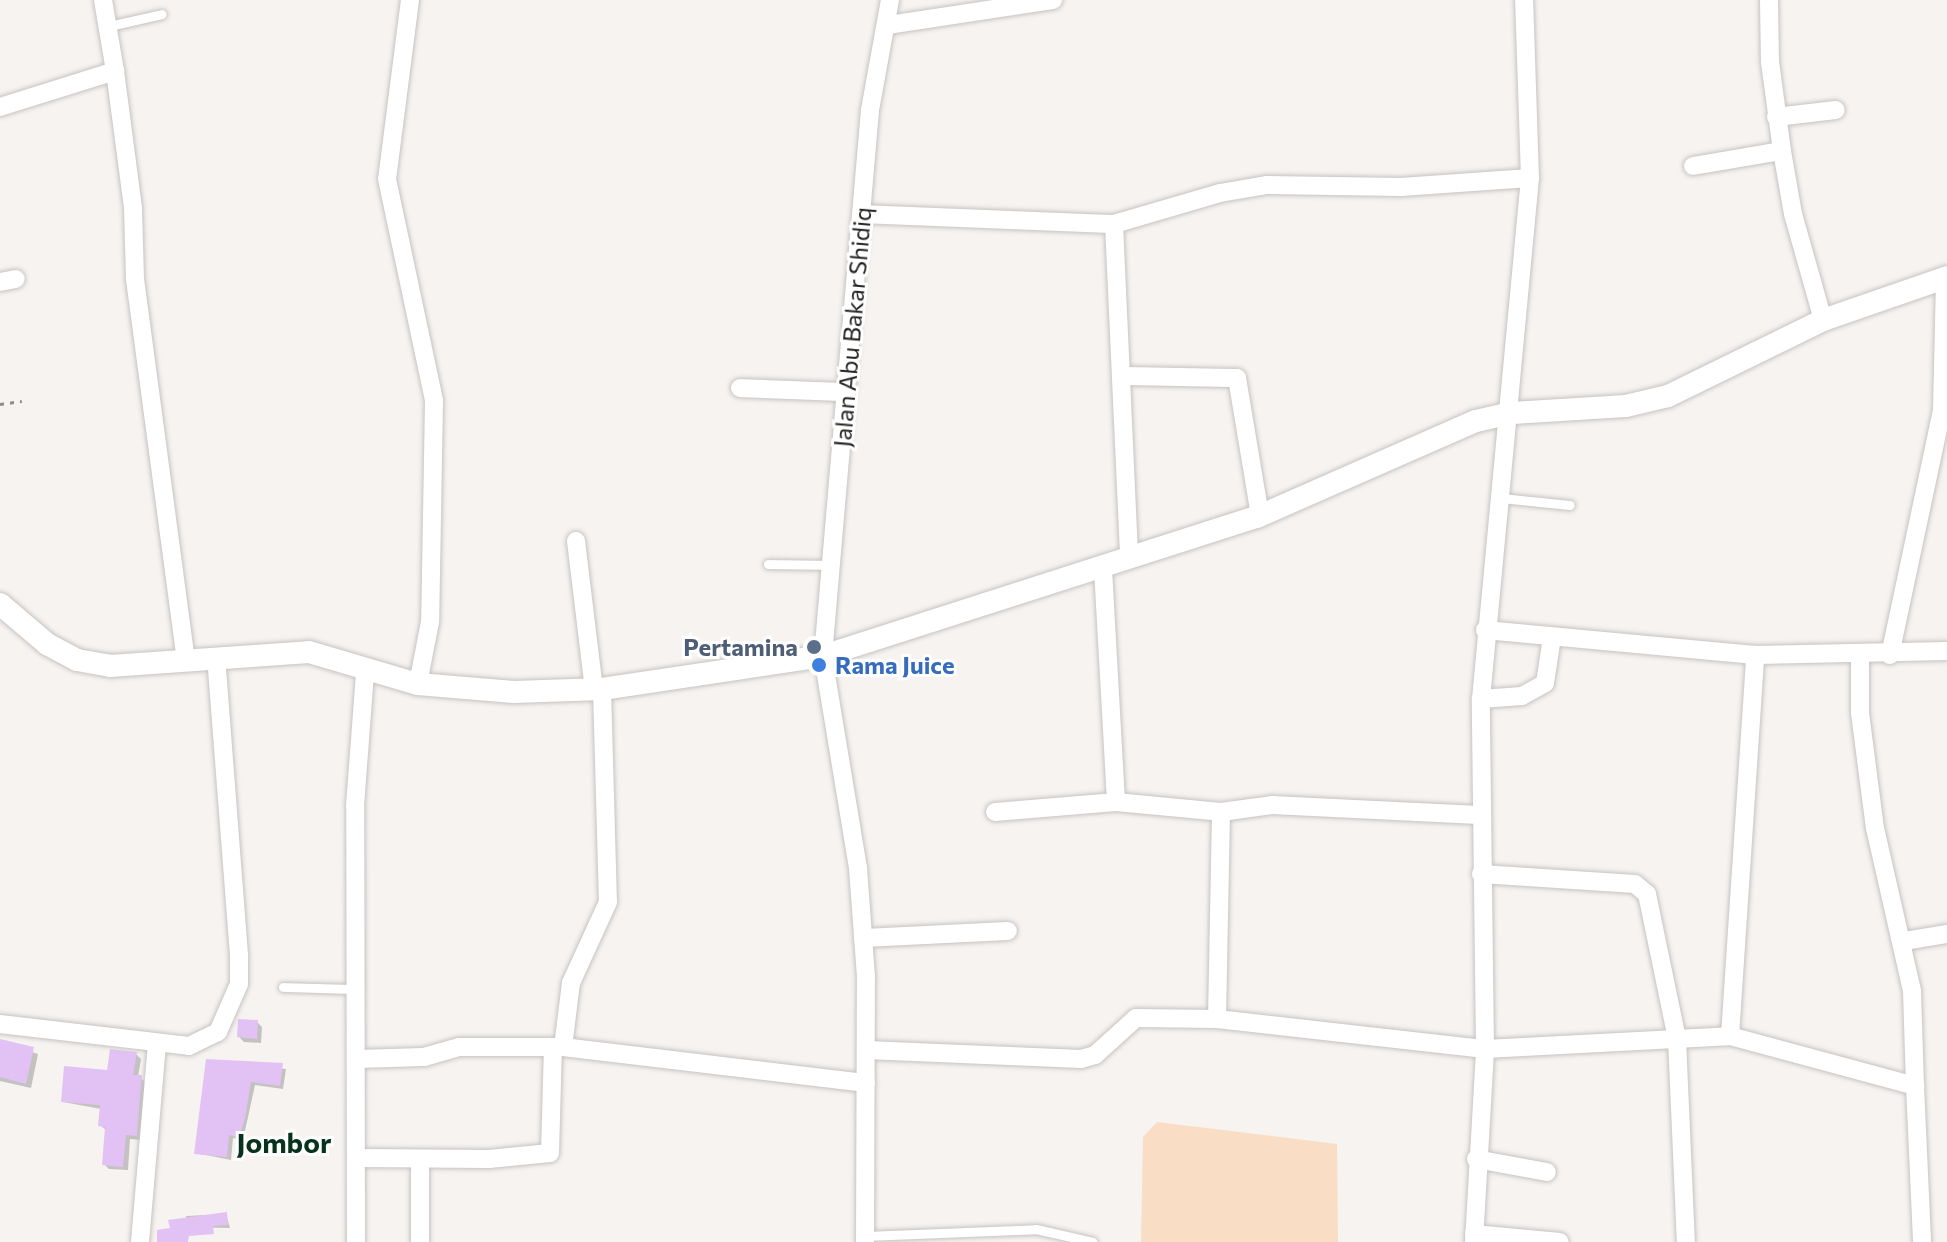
<!DOCTYPE html>
<style>
body{margin:0}
#map{position:relative;width:1947px;height:1242px;overflow:hidden;background:#f6f3f1;font-family:Commissioner,sans-serif}
div>[style]{position:absolute}
.green>*{inset:0;background:#f9ddc4}
.shadow>*{inset:0;background:#0003}
.building>*{inset:0;background:#e2c2f4}
.path>*{height:3px;margin-top:-1.5px;transform-origin:0;background:repeating-linear-gradient(90deg,#8e8c8a 0 4px,transparent 0 10px)}
.roads{filter:drop-shadow(0 0 2px #c6c3c1) drop-shadow(0 0 2px #c6c3c1)}
.service>*{height:9px;margin:-4.5px;padding:0 4.5px;transform-origin:4.5px;border-radius:4.5px;background:#fff}
.minor>*{height:18px;margin:-9px;padding:0 9px;transform-origin:9px;border-radius:9px;background:#fff}
.tertiary>*{height:22px;margin:-11px;padding:0 11px;transform-origin:11px;border-radius:11px;background:#fff}
.dots>*{width:22px;height:22px;translate:-50% -50%;box-sizing:border-box;border:4px solid #fff;border-radius:50%}
span{translate:-50% -50%;white-space:nowrap;text-align:center;line-height:1.15;-webkit-text-stroke:6px #fff;paint-order:stroke}
.street-label{font-size:24px;color:#232221}
.service-label{font-size:24px;color:#4e5e75;font-weight:700}
.right{translate:-100% -50%;text-align:right}
.shop-label{font-size:24px;color:#366cbe;font-weight:700}
.left{translate:0 -50%;text-align:left}
.quarter-label{font-size:28px;color:#06321e;font-weight:700}
</style>
<div id="map">
<div class="green">
<div style="clip-path:polygon(1157px 1122px,1337px 1144px,1338px 1242px,1141px 1242px,1143px 1137px)"></div>
</div>
<div class="shadow">
<div style="clip-path:polygon(257px 1022px,262px 1027px,261px 1043px,244px 1042px,239px 1037px)"></div>
<div style="clip-path:polygon(0 1041px,38px 1054px,31px 1088px,0 1081px)"></div>
<div style="clip-path:polygon(136px 1054px,141px 1059px,138px 1077px,146px 1082px,141px 1140px,130px 1139px,128px 1170px,109px 1169px,104px 1164px,106px 1130px,100px 1125px,101px 1109px,63px 1102px)"></div>
<div style="clip-path:polygon(208px 1061px,286px 1069px,283px 1089px,255px 1085px,243px 1140px,233px 1138px,231px 1160px,196px 1153px)"></div>
<div style="clip-path:polygon(226px 1214px,230px 1228px,187px 1227px,186px 1216px)"></div>
</div>
<div class="building">
<div style="clip-path:polygon(238px 1019px,258px 1020px,257px 1039px,237px 1037px)"></div>
<div style="clip-path:polygon(0 1039px,34px 1047px,26px 1084px,0 1077px)"></div>
<div style="clip-path:polygon(110px 1049px,137px 1052px,133px 1075px,142px 1075px,137px 1136px,126px 1135px,123px 1167px,102px 1165px,105px 1127px,98px 1126px,100px 1105px,61px 1102px,64px 1066px,107px 1070px)"></div>
<div style="clip-path:polygon(206px 1059px,283px 1063px,280px 1086px,251px 1082px,245px 1118px,239px 1137px,229px 1135px,227px 1157px,194px 1154px)"></div>
<div style="clip-path:polygon(227px 1212px,228px 1225px,213px 1226px,214px 1234px,189px 1236px,188px 1242px,157px 1242px,157px 1230px,170px 1228px,168px 1220px)"></div>
</div>
<div class="path">
<div style="left:0;top:404px;width:22px;rotate:-8deg"></div>
</div>
<div class="roads">
<div class="service">
<div style="left:109px;top:26px;width:54px;rotate:-12.8deg"></div>
<div style="left:1501px;top:498px;width:69px;rotate:5.8deg"></div>
<div style="left:768px;top:564px;width:63px;rotate:0.9deg"></div>
<div style="left:283px;top:987px;width:73px;rotate:1.6deg"></div>
<div style="left:865px;top:1236px;width:171px;rotate:-2.3deg"></div>
<div style="left:1036px;top:1229px;width:58px;rotate:12.8deg"></div>
</div>
<div class="minor">
<div style="left:103px;top:0;width:72px;rotate:80.4deg"></div>
<div style="left:410px;top:0;width:180px;rotate:97.3deg"></div>
<div style="left:387px;top:179px;width:227px;rotate:78deg"></div>
<div style="left:434px;top:401px;width:221px;rotate:91deg"></div>
<div style="left:430px;top:622px;width:63px;rotate:101deg"></div>
<div style="left:1769px;top:0;width:62px;rotate:89.1deg"></div>
<div style="left:1770px;top:62px;width:90px;rotate:82.3deg"></div>
<div style="left:1782px;top:151px;width:64px;rotate:80.1deg"></div>
<div style="left:1793px;top:214px;width:110px;rotate:74.2deg"></div>
<div style="left:888px;top:25px;width:167px;rotate:-8.6deg"></div>
<div style="left:0;top:107px;width:121px;rotate:-17.4deg"></div>
<div style="left:115px;top:71px;width:138px;rotate:82.5deg"></div>
<div style="left:133px;top:208px;width:71px;rotate:88.4deg"></div>
<div style="left:135px;top:279px;width:385px;rotate:82.4deg"></div>
<div style="left:1776px;top:117px;width:60px;rotate:-6.7deg"></div>
<div style="left:1693px;top:166px;width:90px;rotate:-9.6deg"></div>
<div style="left:863px;top:214px;width:251px;rotate:2.3deg"></div>
<div style="left:1114px;top:224px;width:335px;rotate:87.4deg"></div>
<div style="left:1114px;top:224px;width:110px;rotate:-16.3deg"></div>
<div style="left:1220px;top:193px;width:48px;rotate:-9.7deg"></div>
<div style="left:1267px;top:185px;width:134px;rotate:0.9deg"></div>
<div style="left:1401px;top:187px;width:129px;rotate:-4deg"></div>
<div style="left:0;top:282px;width:16px;rotate:-11deg"></div>
<div style="left:1121px;top:376px;width:116px;rotate:1deg"></div>
<div style="left:1237px;top:378px;width:140px;rotate:80.5deg"></div>
<div style="left:740px;top:388px;width:106px;rotate:2.2deg"></div>
<div style="left:576px;top:541px;width:149px;rotate:83.1deg"></div>
<div style="left:1103px;top:569px;width:233px;rotate:86.8deg"></div>
<div style="left:1485px;top:630px;width:271px;rotate:5.3deg"></div>
<div style="left:1755px;top:655px;width:192px;rotate:-1.2deg"></div>
<div style="left:1860px;top:655px;width:58px;rotate:90deg"></div>
<div style="left:1860px;top:713px;width:116px;rotate:82.6deg"></div>
<div style="left:1875px;top:828px;width:167px;rotate:77.2deg"></div>
<div style="left:1912px;top:991px;width:95px;rotate:88.2deg"></div>
<div style="left:1890px;top:655px;width:249px;rotate:-78deg"></div>
<div style="left:1942px;top:411px;width:133px;rotate:-88.7deg"></div>
<div style="left:602px;top:689px;width:213px;rotate:88.4deg"></div>
<div style="left:608px;top:902px;width:89px;rotate:114.6deg"></div>
<div style="left:571px;top:983px;width:64px;rotate:97.1deg"></div>
<div style="left:563px;top:1047px;width:305px;rotate:6.8deg"></div>
<div style="left:1481px;top:699px;width:41px;rotate:-4.2deg"></div>
<div style="left:1522px;top:696px;width:26px;rotate:-29deg"></div>
<div style="left:1545px;top:683px;width:47px;rotate:-81.3deg"></div>
<div style="left:995px;top:812px;width:121px;rotate:-4.7deg"></div>
<div style="left:1116px;top:802px;width:105px;rotate:5.4deg"></div>
<div style="left:1221px;top:812px;width:207px;rotate:91.1deg"></div>
<div style="left:1217px;top:1019px;width:270px;rotate:6.4deg"></div>
<div style="left:1485px;top:1049px;width:245px;rotate:-3deg"></div>
<div style="left:1730px;top:1036px;width:192px;rotate:15.1deg"></div>
<div style="left:1915px;top:1086px;width:156px;rotate:87.4deg"></div>
<div style="left:1221px;top:812px;width:51px;rotate:-7.8deg"></div>
<div style="left:1272px;top:805px;width:207px;rotate:2.8deg"></div>
<div style="left:1481px;top:874px;width:154px;rotate:3.7deg"></div>
<div style="left:1635px;top:884px;width:16px;rotate:40deg"></div>
<div style="left:1647px;top:894px;width:148px;rotate:78.3deg"></div>
<div style="left:1677px;top:1039px;width:203px;rotate:87.5deg"></div>
<div style="left:863px;top:938px;width:145px;rotate:-2.8deg"></div>
<div style="left:1905px;top:941px;width:43px;rotate:-9.5deg"></div>
<div style="left:0;top:1024px;width:190px;rotate:6.6deg"></div>
<div style="left:189px;top:1046px;width:32px;rotate:-26deg"></div>
<div style="left:218px;top:1032px;width:52px;rotate:-66.4deg"></div>
<div style="left:239px;top:984px;width:29px;rotate:-90deg"></div>
<div style="left:239px;top:955px;width:298px;rotate:-94.4deg"></div>
<div style="left:1730px;top:1036px;width:382px;rotate:-86.2deg"></div>
<div style="left:867px;top:1050px;width:214px;rotate:2.4deg"></div>
<div style="left:1081px;top:1059px;width:15px;rotate:-16deg"></div>
<div style="left:1095px;top:1055px;width:55px;rotate:-42.1deg"></div>
<div style="left:1136px;top:1018px;width:81px;rotate:0.7deg"></div>
<div style="left:357px;top:1059px;width:67px;rotate:-1.7deg"></div>
<div style="left:424px;top:1057px;width:36px;rotate:-16deg"></div>
<div style="left:459px;top:1047px;width:104px"></div>
<div style="left:359px;top:1158px;width:130px;rotate:0.4deg"></div>
<div style="left:489px;top:1159px;width:61px;rotate:-5.6deg"></div>
<div style="left:550px;top:1153px;width:106px;rotate:-88.4deg"></div>
<div style="left:1476px;top:1159px;width:72px;rotate:10.4deg"></div>
<div style="left:1474px;top:1234px;width:86px;rotate:5.3deg"></div>
<div style="left:140px;top:1242px;width:199px;rotate:-85.1deg"></div>
<div style="left:356px;top:1242px;width:436px;rotate:-90.1deg"></div>
<div style="left:355px;top:806px;width:134px;rotate:-85.7deg"></div>
<div style="left:420px;top:1242px;width:83px;rotate:-90deg"></div>
<div style="left:865px;top:1242px;width:265px;rotate:-89.8deg"></div>
<div style="left:866px;top:977px;width:109px;rotate:-94.2deg"></div>
<div style="left:858px;top:868px;width:215px;rotate:-99.4deg"></div>
<div style="left:823px;top:656px;width:548px;rotate:-85.08deg"></div>
<div style="left:870px;top:110px;width:112px;rotate:-79.7deg"></div>
<div style="left:1474px;top:1242px;width:193px;rotate:-86.7deg"></div>
<div style="left:1485px;top:1049px;width:350px;rotate:-90.7deg"></div>
<div style="left:1481px;top:699px;width:523px;rotate:-84.63deg"></div>
<div style="left:1530px;top:178px;width:178px;rotate:-91.9deg"></div>
</div>
<div class="tertiary">
<div style="left:0;top:604px;width:62px;rotate:40.4deg"></div>
<div style="left:47px;top:644px;width:34px;rotate:28deg"></div>
<div style="left:77px;top:660px;width:34px;rotate:10deg"></div>
<div style="left:110px;top:666px;width:199px;rotate:-4deg"></div>
<div style="left:309px;top:652px;width:114px;rotate:16.4deg"></div>
<div style="left:418px;top:684px;width:96px;rotate:4.8deg"></div>
<div style="left:514px;top:692px;width:88px;rotate:-2deg"></div>
<div style="left:602px;top:689px;width:223px;rotate:-8.5deg"></div>
<div style="left:823px;top:656px;width:456px;rotate:-17.8deg"></div>
<div style="left:1257px;top:517px;width:239px;rotate:-23.7deg"></div>
<div style="left:1476px;top:421px;width:37px;rotate:-13deg"></div>
<div style="left:1512px;top:413px;width:114px;rotate:-3.5deg"></div>
<div style="left:1626px;top:406px;width:43px;rotate:-13.4deg"></div>
<div style="left:1668px;top:396px;width:173px;rotate:-26.1deg"></div>
<div style="left:1823px;top:320px;width:131px;rotate:-19.1deg"></div>
</div>
</div>
<div class="dots">
<div style="left:814px;top:647px;background:#5c6f8a"></div>
<div style="left:819px;top:665px;background:#3f7fe0"></div>
</div>
<div class="street-label">
<span style="left:852px;top:327px;rotate:-85deg">Jalan Abu Bakar Shidiq</span>
</div>
<div class="service-label">
<span class="right" style="left:798px;top:647px">Pertamina</span>
</div>
<div class="shop-label">
<span class="left" style="left:835px;top:665px">Rama Juice</span>
</div>
<div class="quarter-label">
<span style="left:284px;top:1142px">Jombor</span>
</div>
</div>
